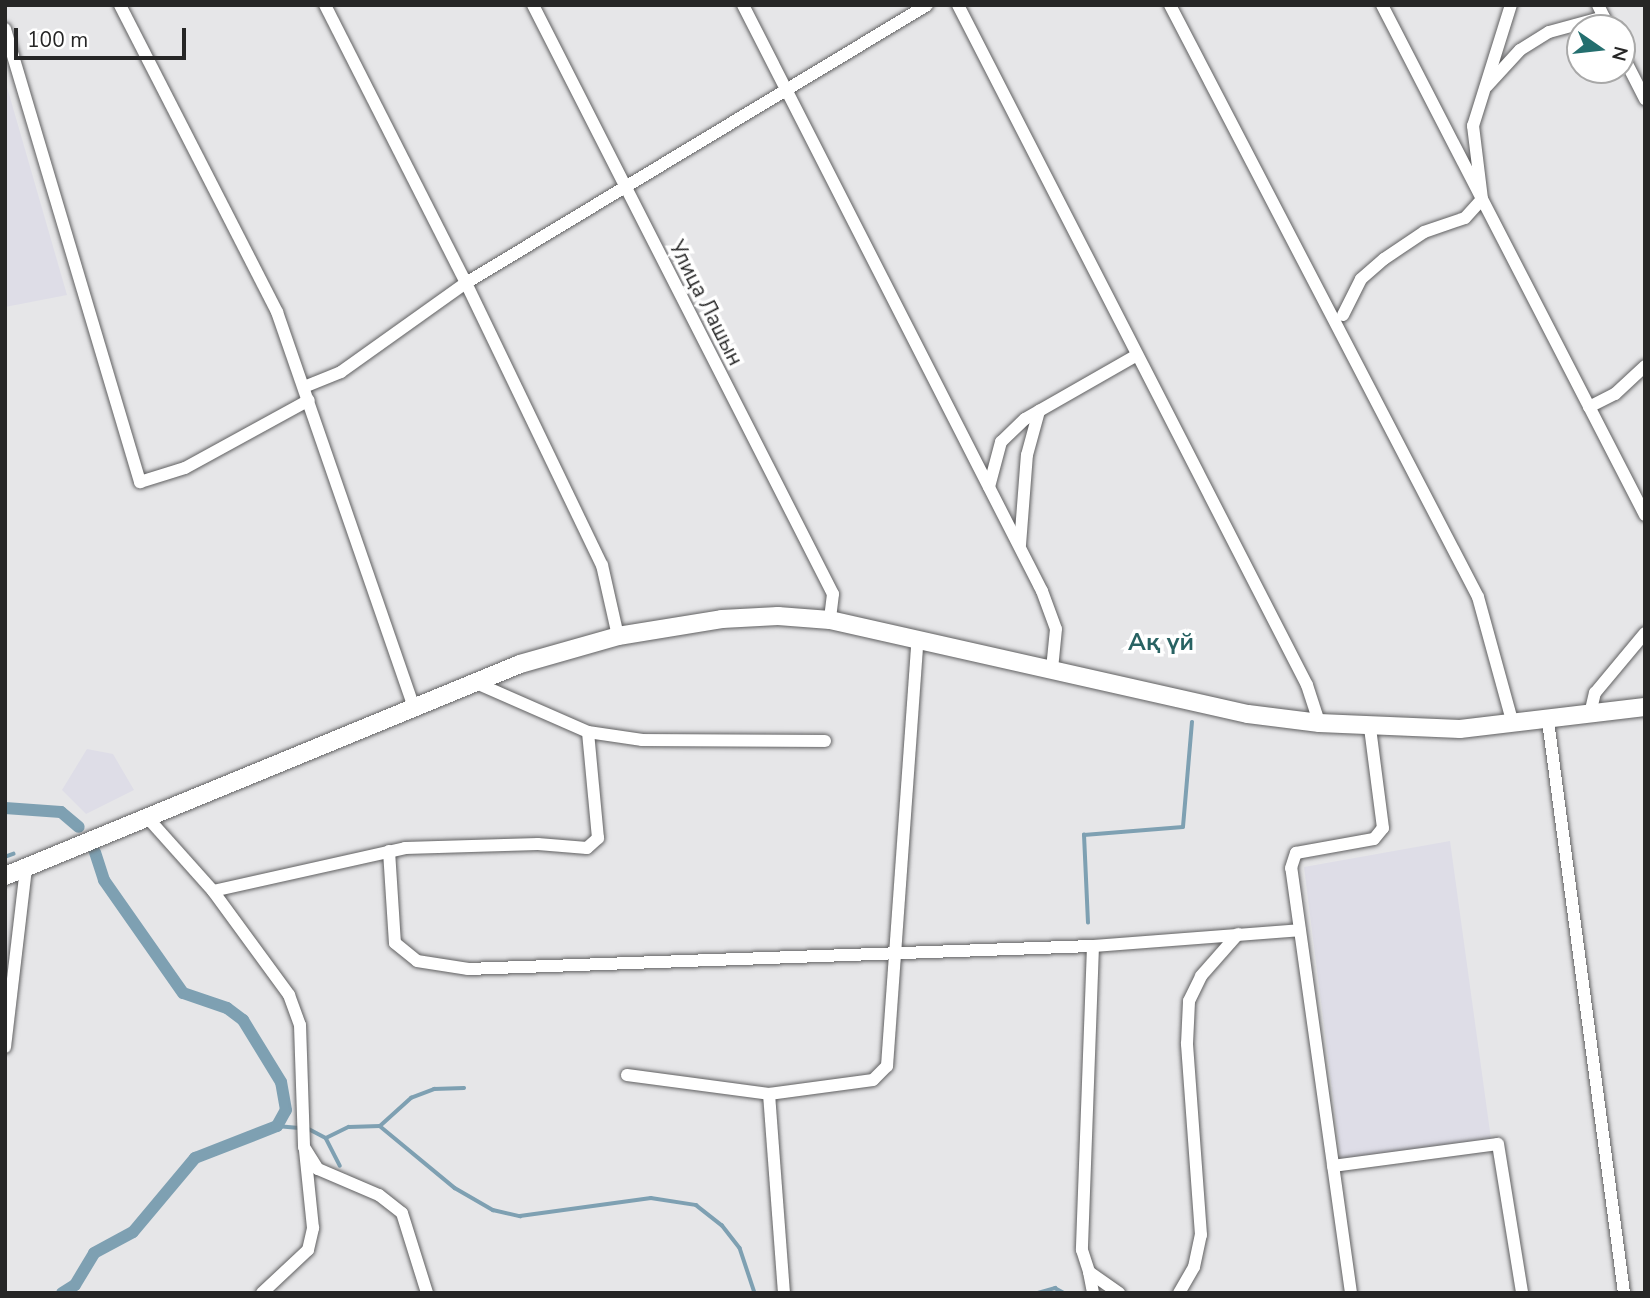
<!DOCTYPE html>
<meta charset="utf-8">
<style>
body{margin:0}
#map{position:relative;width:1650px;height:1298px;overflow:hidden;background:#e6e6e8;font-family:"Nunito Sans",sans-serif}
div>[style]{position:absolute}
.built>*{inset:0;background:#dedde7}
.stream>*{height:3.5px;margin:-1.75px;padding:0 1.75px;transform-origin:1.75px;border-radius:1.75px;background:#7ea0b2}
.canal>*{height:12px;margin:-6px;padding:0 6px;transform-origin:6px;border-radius:6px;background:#7ea0b2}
.roads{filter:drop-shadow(0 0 2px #606061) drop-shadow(0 0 2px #606061)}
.minor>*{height:12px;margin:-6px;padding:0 6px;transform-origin:6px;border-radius:6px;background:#fff}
.secondary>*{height:18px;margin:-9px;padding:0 9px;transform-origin:9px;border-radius:9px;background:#fff}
span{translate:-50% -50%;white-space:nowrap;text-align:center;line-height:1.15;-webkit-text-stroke:7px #fff;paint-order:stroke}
.street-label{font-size:21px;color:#262626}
.quarter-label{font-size:24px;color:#286262;font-weight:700}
.frame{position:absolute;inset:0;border:7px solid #262626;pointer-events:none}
.north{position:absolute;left:1566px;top:14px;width:70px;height:70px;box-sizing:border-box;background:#fff;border:2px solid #a8a8a8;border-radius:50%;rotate:104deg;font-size:19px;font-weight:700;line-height:28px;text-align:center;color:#262626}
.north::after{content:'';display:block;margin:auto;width:24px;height:32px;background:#246f6f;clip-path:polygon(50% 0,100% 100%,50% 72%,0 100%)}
.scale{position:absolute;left:14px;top:28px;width:172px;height:32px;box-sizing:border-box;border:4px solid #262626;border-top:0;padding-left:9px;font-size:21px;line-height:24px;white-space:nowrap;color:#262626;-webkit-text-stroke:5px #fff;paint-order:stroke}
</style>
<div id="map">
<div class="built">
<div style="clip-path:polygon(5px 80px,67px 295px,5px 307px)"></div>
<div style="clip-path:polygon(87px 749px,113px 754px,134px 790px,86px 814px,62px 790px)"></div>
<div style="clip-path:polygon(1450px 841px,1491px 1139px,1341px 1161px,1304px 867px)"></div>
</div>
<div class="stream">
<div style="left:5px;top:857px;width:9px;rotate:-21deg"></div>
<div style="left:1088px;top:923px;width:88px;rotate:-92.6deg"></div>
<div style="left:1084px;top:835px;width:99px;rotate:-4.6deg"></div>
<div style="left:1183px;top:827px;width:105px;rotate:-85.1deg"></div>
<div style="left:277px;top:1126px;width:22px;rotate:5deg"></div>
<div style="left:380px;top:1126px;width:42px;rotate:-42.1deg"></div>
<div style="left:411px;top:1098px;width:25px;rotate:-21deg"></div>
<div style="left:434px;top:1089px;width:30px;rotate:-2deg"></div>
<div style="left:307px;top:1128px;width:21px;rotate:28deg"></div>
<div style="left:326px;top:1138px;width:31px;rotate:63deg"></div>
<div style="left:326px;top:1138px;width:25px;rotate:-26deg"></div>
<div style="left:349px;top:1127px;width:31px;rotate:-2deg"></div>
<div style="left:380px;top:1126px;width:97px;rotate:39.6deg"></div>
<div style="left:455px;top:1188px;width:44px;rotate:30.1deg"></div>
<div style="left:493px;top:1210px;width:28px;rotate:13deg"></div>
<div style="left:520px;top:1216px;width:132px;rotate:-7.8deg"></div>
<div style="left:651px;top:1198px;width:46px;rotate:8.8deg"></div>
<div style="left:696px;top:1205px;width:33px;rotate:38deg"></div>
<div style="left:722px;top:1225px;width:29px;rotate:52deg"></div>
<div style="left:740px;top:1248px;width:47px;rotate:71.6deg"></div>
<div style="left:1038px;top:1293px;width:18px;rotate:-16deg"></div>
<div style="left:1055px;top:1288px;width:10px;rotate:29deg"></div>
</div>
<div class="canal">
<div style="left:5px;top:808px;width:56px;rotate:4.1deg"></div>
<div style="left:61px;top:812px;width:23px;rotate:40deg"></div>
<div style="left:62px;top:1293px;width:15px;rotate:-32deg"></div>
<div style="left:75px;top:1285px;width:37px;rotate:-59deg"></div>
<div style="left:94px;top:1253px;width:44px;rotate:-28.3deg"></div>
<div style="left:133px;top:1232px;width:97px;rotate:-50deg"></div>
<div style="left:195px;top:1158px;width:88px;rotate:-21.3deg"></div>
<div style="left:277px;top:1126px;width:18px;rotate:-61deg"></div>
<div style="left:286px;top:1110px;width:28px;rotate:-100deg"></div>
<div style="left:281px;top:1082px;width:73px;rotate:-121.5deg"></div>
<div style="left:243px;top:1020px;width:20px;rotate:-143deg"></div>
<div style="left:227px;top:1008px;width:46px;rotate:-161.2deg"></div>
<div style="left:183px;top:993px;width:138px;rotate:-125deg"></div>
<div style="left:104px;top:880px;width:29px;rotate:-108deg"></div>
</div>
<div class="roads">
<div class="minor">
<div style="left:120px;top:5px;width:345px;rotate:62.9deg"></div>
<div style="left:277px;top:312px;width:418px;rotate:70.9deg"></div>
<div style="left:325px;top:5px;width:312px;rotate:63.1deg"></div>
<div style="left:466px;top:283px;width:313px;rotate:64.3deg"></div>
<div style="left:602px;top:565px;width:73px;rotate:77.3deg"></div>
<div style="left:533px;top:5px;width:661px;rotate:63.01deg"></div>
<div style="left:833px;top:594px;width:26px;rotate:97deg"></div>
<div style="left:743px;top:5px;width:658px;rotate:62.97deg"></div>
<div style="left:1042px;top:591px;width:40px;rotate:69.8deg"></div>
<div style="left:1056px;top:629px;width:40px;rotate:95.7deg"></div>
<div style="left:958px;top:5px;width:764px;rotate:62.83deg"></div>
<div style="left:1307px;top:685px;width:40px;rotate:72deg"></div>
<div style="left:1170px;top:5px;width:667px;rotate:62.51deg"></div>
<div style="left:1478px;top:597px;width:132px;rotate:74.6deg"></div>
<div style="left:1382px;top:5px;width:574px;rotate:62.72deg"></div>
<div style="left:1598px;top:5px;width:25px;rotate:64deg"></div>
<div style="left:5px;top:29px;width:473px;rotate:73.4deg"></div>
<div style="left:140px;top:482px;width:47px;rotate:-17.3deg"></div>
<div style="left:185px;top:468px;width:141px;rotate:-28.7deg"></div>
<div style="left:1622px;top:54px;width:51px;rotate:62.9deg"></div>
<div style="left:1487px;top:86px;width:49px;rotate:-47.5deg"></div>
<div style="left:1520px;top:50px;width:34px;rotate:-32deg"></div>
<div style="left:1549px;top:32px;width:57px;rotate:-15.3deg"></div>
<div style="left:1343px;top:315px;width:40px;rotate:-63.4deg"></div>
<div style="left:1361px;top:279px;width:30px;rotate:-41deg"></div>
<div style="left:1384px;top:259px;width:48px;rotate:-34deg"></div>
<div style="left:1424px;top:232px;width:43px;rotate:-18.9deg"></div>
<div style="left:1465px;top:218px;width:25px;rotate:-48deg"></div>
<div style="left:1482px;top:199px;width:74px;rotate:-97deg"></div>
<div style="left:1473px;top:126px;width:127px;rotate:-72.6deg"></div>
<div style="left:304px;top:387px;width:40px;rotate:-22deg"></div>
<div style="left:341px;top:372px;width:153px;rotate:-35.5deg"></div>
<div style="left:466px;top:283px;width:538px;rotate:-31.09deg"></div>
<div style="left:1589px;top:407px;width:29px;rotate:-27deg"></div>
<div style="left:1615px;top:394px;width:41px;rotate:-43deg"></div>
<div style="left:989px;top:487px;width:47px;rotate:-75.1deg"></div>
<div style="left:1001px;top:442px;width:33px;rotate:-44deg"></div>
<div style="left:1025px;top:419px;width:129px;rotate:-29.7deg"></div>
<div style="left:1020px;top:545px;width:90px;rotate:-85.6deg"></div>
<div style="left:1027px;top:455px;width:46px;rotate:-74.7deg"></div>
<div style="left:474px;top:682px;width:124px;rotate:23.7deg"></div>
<div style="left:588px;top:732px;width:55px;rotate:8.4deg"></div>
<div style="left:642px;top:740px;width:183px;rotate:0.3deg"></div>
<div style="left:1590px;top:714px;width:22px;rotate:-77deg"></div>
<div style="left:1595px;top:693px;width:78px;rotate:-50.2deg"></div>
<div style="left:1548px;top:721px;width:577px;rotate:82.43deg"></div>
<div style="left:146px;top:816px;width:101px;rotate:48.2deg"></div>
<div style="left:213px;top:891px;width:129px;rotate:53.8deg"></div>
<div style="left:289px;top:995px;width:32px;rotate:70deg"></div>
<div style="left:300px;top:1025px;width:122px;rotate:88.1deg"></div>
<div style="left:304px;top:1147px;width:26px;rotate:58deg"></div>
<div style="left:318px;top:1169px;width:66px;rotate:23.1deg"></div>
<div style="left:379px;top:1195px;width:29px;rotate:38deg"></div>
<div style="left:402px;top:1213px;width:84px;rotate:72.6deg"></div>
<div style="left:389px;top:851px;width:92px;rotate:86.3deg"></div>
<div style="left:395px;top:943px;width:28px;rotate:39deg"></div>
<div style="left:417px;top:961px;width:52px;rotate:8.9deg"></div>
<div style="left:468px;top:969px;width:625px;rotate:-2.11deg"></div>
<div style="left:1093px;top:946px;width:207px;rotate:-4.4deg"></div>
<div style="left:213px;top:891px;width:197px;rotate:-12.6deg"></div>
<div style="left:405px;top:848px;width:133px;rotate:-1.7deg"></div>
<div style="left:538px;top:844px;width:49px;rotate:4.7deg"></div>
<div style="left:587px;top:848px;width:15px;rotate:-42deg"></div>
<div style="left:598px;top:838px;width:106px;rotate:-95.4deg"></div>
<div style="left:1093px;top:946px;width:304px;rotate:92.1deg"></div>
<div style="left:1082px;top:1250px;width:23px;rotate:72deg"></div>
<div style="left:1089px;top:1272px;width:37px;rotate:35deg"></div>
<div style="left:5px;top:1047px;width:181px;rotate:-83.3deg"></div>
<div style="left:627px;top:1075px;width:143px;rotate:7.6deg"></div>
<div style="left:769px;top:1094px;width:105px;rotate:-7.7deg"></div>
<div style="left:873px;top:1080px;width:20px;rotate:-45deg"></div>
<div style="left:887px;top:1066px;width:429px;rotate:-85.9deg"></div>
<div style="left:769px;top:1094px;width:200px;rotate:85.7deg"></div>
<div style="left:1333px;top:1166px;width:166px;rotate:-7.6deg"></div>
<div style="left:1498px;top:1144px;width:151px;rotate:80.8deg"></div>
<div style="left:1089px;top:1272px;width:21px;rotate:79deg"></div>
<div style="left:262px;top:1293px;width:63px;rotate:-43.1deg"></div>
<div style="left:308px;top:1250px;width:23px;rotate:-77deg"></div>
<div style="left:313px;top:1228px;width:77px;rotate:-95.9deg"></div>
<div style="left:1179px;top:1293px;width:30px;rotate:-60deg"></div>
<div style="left:1194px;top:1267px;width:33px;rotate:-78deg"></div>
<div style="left:1201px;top:1235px;width:192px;rotate:-94.2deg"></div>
<div style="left:1187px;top:1044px;width:43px;rotate:-87.3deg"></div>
<div style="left:1189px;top:1001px;width:28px;rotate:-64deg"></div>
<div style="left:1201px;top:976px;width:56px;rotate:-48.6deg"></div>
<div style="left:1351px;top:1293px;width:429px;rotate:-98deg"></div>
<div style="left:1291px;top:868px;width:16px;rotate:-72deg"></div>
<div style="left:1296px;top:853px;width:79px;rotate:-10.2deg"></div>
<div style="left:1374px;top:839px;width:14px;rotate:-51deg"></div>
<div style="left:1383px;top:828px;width:101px;rotate:-97.4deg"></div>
</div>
<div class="secondary">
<div style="left:5px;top:876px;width:557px;rotate:-22.37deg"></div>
<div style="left:520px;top:664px;width:102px;rotate:-15.9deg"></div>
<div style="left:618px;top:636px;width:105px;rotate:-9.3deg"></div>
<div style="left:722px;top:619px;width:56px;rotate:-3.1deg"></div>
<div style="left:778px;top:616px;width:52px;rotate:4.4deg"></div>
<div style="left:830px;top:620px;width:428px;rotate:12.7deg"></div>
<div style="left:1248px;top:714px;width:72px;rotate:7.2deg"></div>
<div style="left:1319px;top:723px;width:141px;rotate:2.4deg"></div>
<div style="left:1460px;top:729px;width:186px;rotate:-6.8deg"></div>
</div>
</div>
<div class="street-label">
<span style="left:706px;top:303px;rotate:63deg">Улица Лашын</span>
</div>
<div class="quarter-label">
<span style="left:1161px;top:643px">Ақ үй</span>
</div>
<div class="frame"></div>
<div class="north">N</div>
<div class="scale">100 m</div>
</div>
